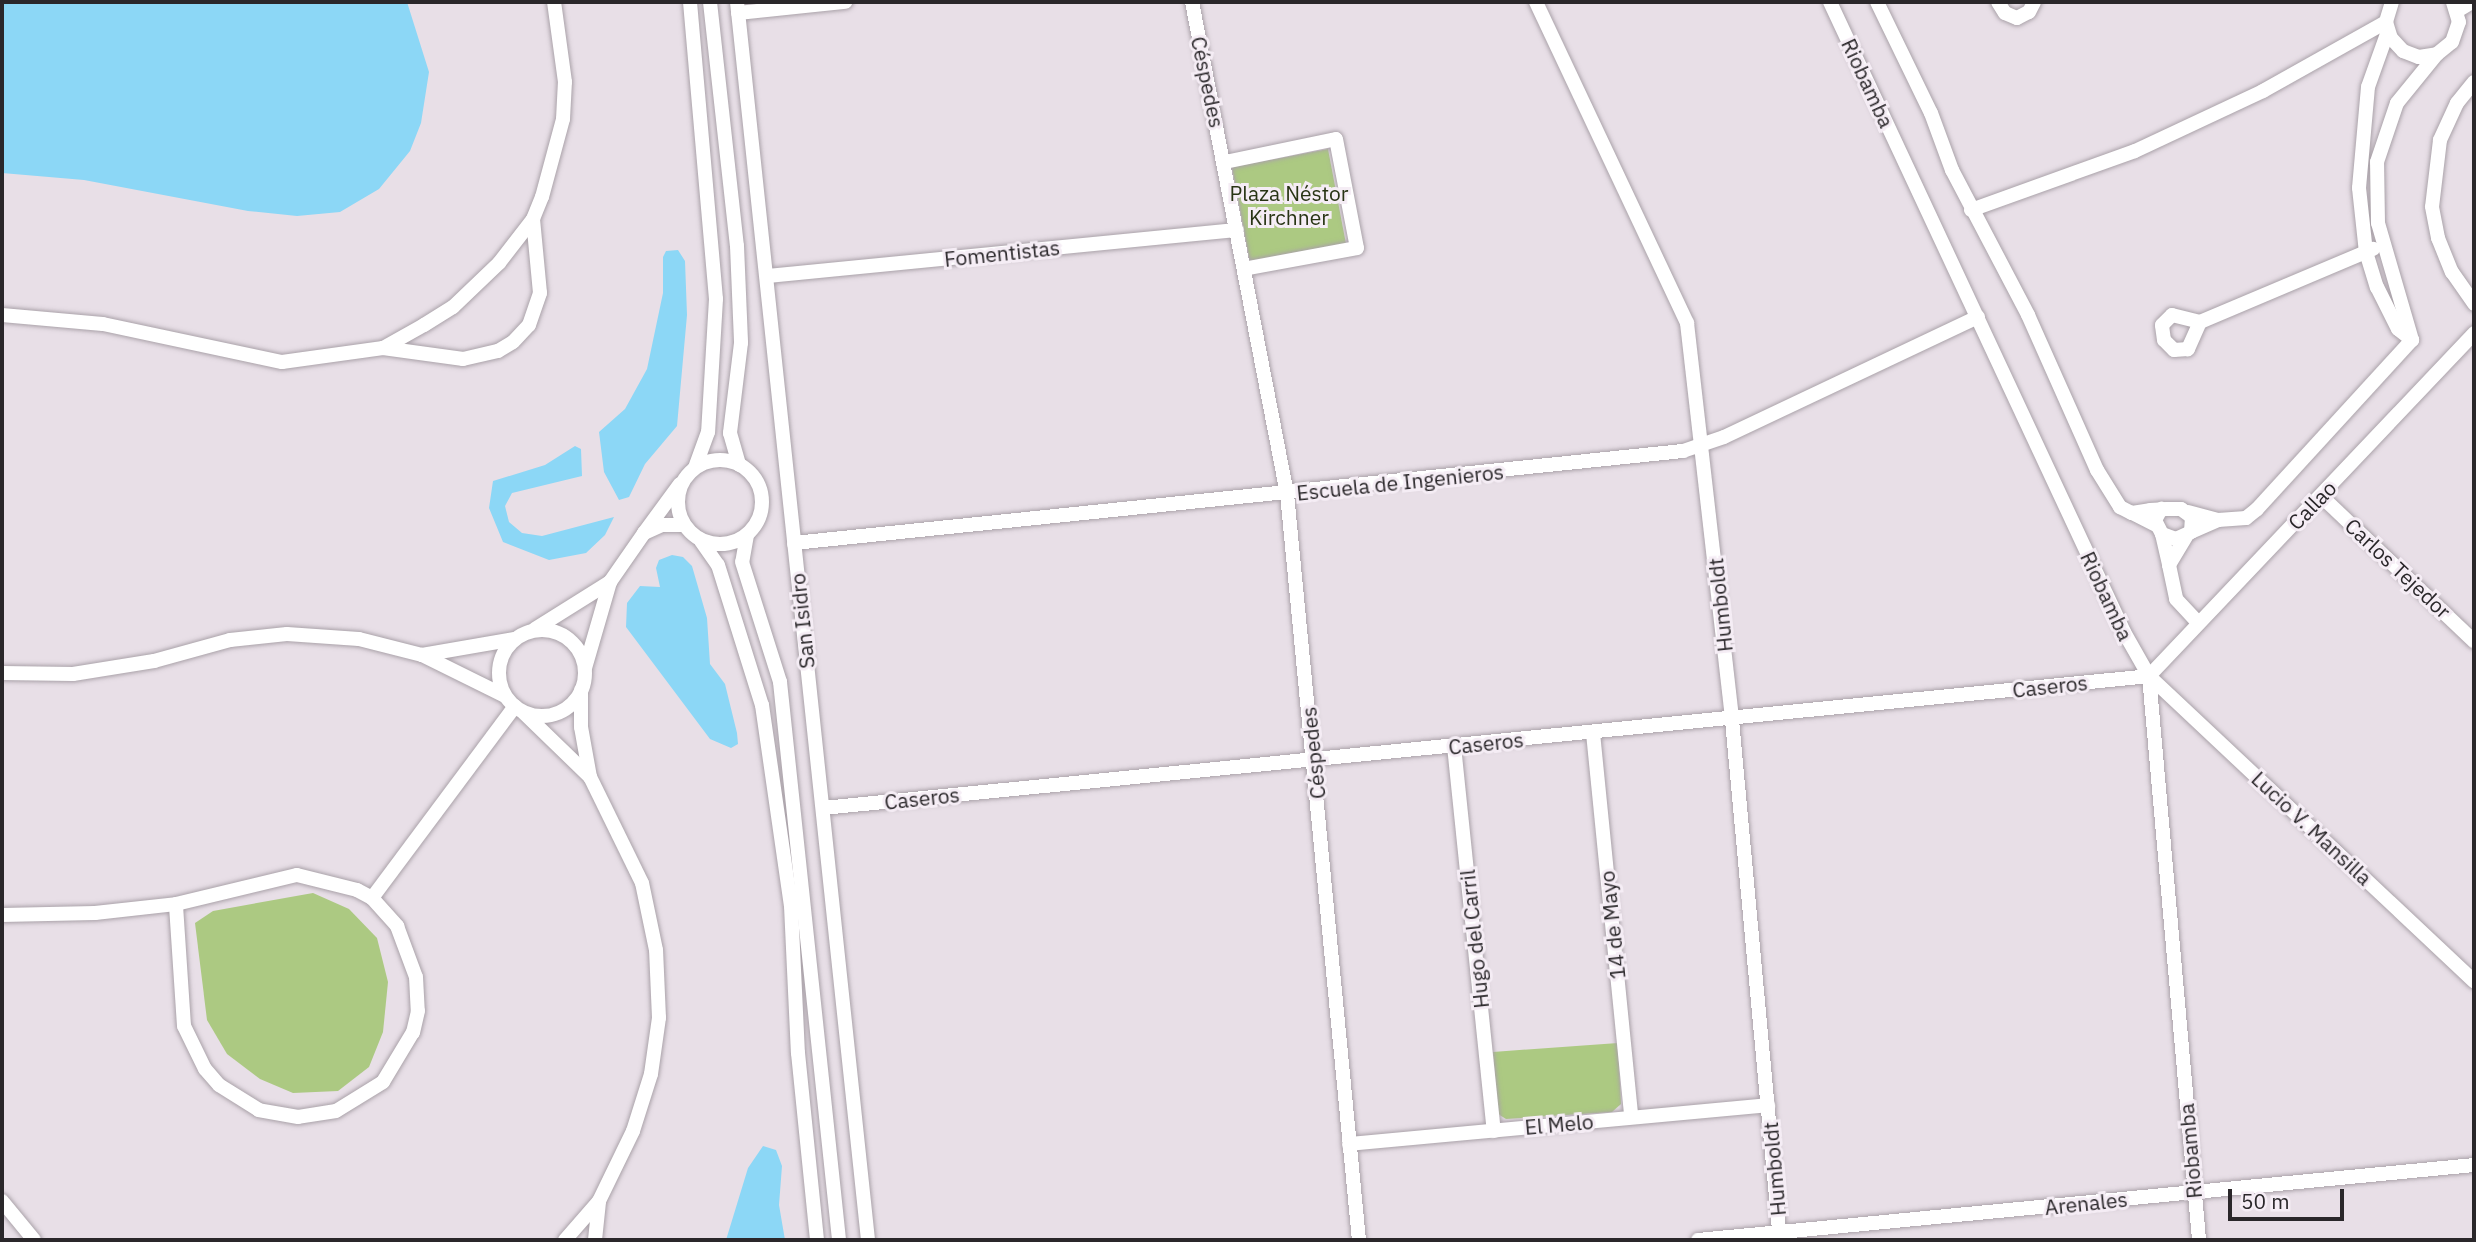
<!DOCTYPE html>
<meta charset="utf-8">
<style>
body{margin:0}
#map{position:relative;width:2476px;height:1242px;overflow:hidden;background:#e8dfe7;font-family:"IBM Plex Sans",sans-serif}
div>[style]{position:absolute}
.green>*{inset:0;background:#acc982}
.water>*{inset:0;background:#8cd7f6}
.roads{filter:drop-shadow(0 0 2px #aaa2a9) drop-shadow(0 0 2px #aaa2a9)}
.street>*{height:14px;margin:-7px;padding:0 7px;transform-origin:7px;border-radius:7px;background:#fff}
.street>.ring{margin:-7px;padding:0;box-sizing:content-box;background:none;border:14px solid #fff;border-radius:50%}
span{translate:-50% -50%;white-space:nowrap;text-align:center;line-height:1.15;-webkit-text-stroke:6px #f5edf5;paint-order:stroke}
.street-label{font-size:21px;color:#2a272a}
.park-label{font-size:21px;color:#283414}
.frame{position:absolute;inset:0;border:4px solid #2a272a;pointer-events:none}
.scale{position:absolute;left:2228px;top:1189px;width:116px;height:32px;box-sizing:border-box;border:4px solid #2a272a;border-top:0;padding-left:9px;font-size:21px;line-height:24px;white-space:nowrap;color:#2a272a;-webkit-text-stroke:5px #f5edf5;paint-order:stroke}
</style>
<div id="map">
<div class="green">
<div style="clip-path:polygon(1328px 149px,1346px 244px,1250px 262px,1232px 167px)"></div>
<div style="clip-path:polygon(313px 893px,349px 909px,377px 938px,388px 982px,383px 1032px,369px 1067px,338px 1091px,293px 1093px,260px 1079px,227px 1054px,207px 1020px,195px 923px,213px 911px)"></div>
<div style="clip-path:polygon(1618px 1043px,1621px 1104px,1612px 1112px,1506px 1119px,1498px 1114px,1493px 1052px)"></div>
</div>
<div class="water">
<div style="clip-path:polygon(2px 2px,407px 2px,429px 72px,421px 123px,410px 151px,379px 189px,340px 212px,297px 216px,248px 211px,84px 180px,2px 173px)"></div>
<div style="clip-path:polygon(678px 250px,685px 261px,687px 315px,677px 426px,645px 464px,629px 497px,619px 500px,604px 472px,599px 432px,625px 409px,647px 369px,663px 293px,663px 257px,666px 251px)"></div>
<div style="clip-path:polygon(575px 446px,581px 449px,582px 476px,512px 493px,505px 506px,509px 522px,522px 533px,542px 536px,614px 517px,605px 535px,586px 553px,549px 560px,503px 542px,489px 508px,493px 481px,545px 465px)"></div>
<div style="clip-path:polygon(672px 555px,683px 557px,692px 566px,707px 618px,710px 664px,725px 684px,737px 733px,738px 744px,731px 748px,710px 739px,626px 627px,627px 603px,640px 586px,660px 587px,656px 568px,659px 560px)"></div>
<div style="clip-path:polygon(763px 1146px,776px 1150px,782px 1166px,779px 1205px,785px 1240px,726px 1240px,748px 1168px)"></div>
</div>
<div class="roads">
<div class="street">
<div style="left:690px;top:2px;width:298px;rotate:85deg"></div>
<div style="left:716px;top:299px;width:133px;rotate:93.4deg"></div>
<div style="left:708px;top:432px;width:38px;rotate:110deg"></div>
<div style="left:710px;top:2px;width:245px;rotate:83.7deg"></div>
<div style="left:737px;top:246px;width:97px;rotate:87.6deg"></div>
<div style="left:741px;top:343px;width:91px;rotate:97deg"></div>
<div style="left:730px;top:433px;width:33px;rotate:74deg"></div>
<div style="left:737px;top:2px;width:1245px;rotate:83.96deg"></div>
<div style="left:1192px;top:2px;width:501px;rotate:79.07deg"></div>
<div style="left:1287px;top:494px;width:749px;rotate:84.49deg"></div>
<div style="left:1536px;top:2px;width:355px;rotate:64.8deg"></div>
<div style="left:1687px;top:323px;width:400px;rotate:83.5deg"></div>
<div style="left:1732px;top:720px;width:522px;rotate:84.73deg"></div>
<div style="left:1830px;top:2px;width:695px;rotate:64.98deg"></div>
<div style="left:2124px;top:632px;width:51px;rotate:60.4deg"></div>
<div style="left:2149px;top:676px;width:566px;rotate:84.93deg"></div>
<div style="left:1877px;top:2px;width:123px;rotate:64.1deg"></div>
<div style="left:1931px;top:113px;width:61px;rotate:69.8deg"></div>
<div style="left:1952px;top:170px;width:164px;rotate:62.3deg"></div>
<div style="left:2028px;top:315px;width:170px;rotate:66deg"></div>
<div style="left:2097px;top:470px;width:44px;rotate:58.1deg"></div>
<div style="left:2120px;top:507px;width:13px;rotate:27deg"></div>
<div style="left:1998px;top:2px;width:13px;rotate:58deg"></div>
<div style="left:2005px;top:13px;width:13px;rotate:23deg"></div>
<div style="left:2017px;top:18px;width:13px;rotate:-27deg"></div>
<div style="left:2029px;top:12px;width:11px;rotate:-63deg"></div>
<div style="left:2392px;top:2px;width:21px;rotate:107deg"></div>
<div style="left:2386px;top:22px;width:17px;rotate:73deg"></div>
<div style="left:2391px;top:38px;width:18px;rotate:47deg"></div>
<div style="left:2403px;top:51px;width:17px;rotate:21deg"></div>
<div style="left:2419px;top:57px;width:18px;rotate:-9deg"></div>
<div style="left:2437px;top:54px;width:19px;rotate:-39deg"></div>
<div style="left:2452px;top:42px;width:21px;rotate:-71deg"></div>
<div style="left:2459px;top:22px;width:21px;rotate:-107deg"></div>
<div style="left:2457px;top:11px;width:17px;rotate:-31deg"></div>
<div style="left:738px;top:13px;width:108px;rotate:-5.9deg"></div>
<div style="left:2388px;top:31px;width:59px;rotate:109.7deg"></div>
<div style="left:2368px;top:87px;width:101px;rotate:95.1deg"></div>
<div style="left:2359px;top:188px;width:64px;rotate:83.8deg"></div>
<div style="left:2366px;top:252px;width:37px;rotate:73deg"></div>
<div style="left:2377px;top:287px;width:47px;rotate:63.4deg"></div>
<div style="left:2398px;top:329px;width:18px;rotate:38deg"></div>
<div style="left:2474px;top:82px;width:27px;rotate:129deg"></div>
<div style="left:2457px;top:103px;width:41px;rotate:114.7deg"></div>
<div style="left:2440px;top:140px;width:67px;rotate:96.8deg"></div>
<div style="left:2432px;top:207px;width:32px;rotate:79deg"></div>
<div style="left:2438px;top:238px;width:37px;rotate:68deg"></div>
<div style="left:2452px;top:272px;width:39px;rotate:55deg"></div>
<div style="left:1225px;top:162px;width:113px;rotate:-11.7deg"></div>
<div style="left:1336px;top:139px;width:111px;rotate:79.1deg"></div>
<div style="left:1357px;top:248px;width:115px;rotate:169.5deg"></div>
<div style="left:1971px;top:210px;width:174px;rotate:-19.8deg"></div>
<div style="left:2135px;top:151px;width:141px;rotate:-25.1deg"></div>
<div style="left:2263px;top:91px;width:141px;rotate:-29.3deg"></div>
<div style="left:767px;top:276px;width:472px;rotate:-5.6deg"></div>
<div style="left:2px;top:315px;width:101px;rotate:5.1deg"></div>
<div style="left:103px;top:324px;width:183px;rotate:12deg"></div>
<div style="left:282px;top:362px;width:102px;rotate:-7.9deg"></div>
<div style="left:383px;top:348px;width:47px;rotate:-29.3deg"></div>
<div style="left:424px;top:325px;width:34px;rotate:-32deg"></div>
<div style="left:453px;top:307px;width:64px;rotate:-43.7deg"></div>
<div style="left:499px;top:263px;width:56px;rotate:-52.3deg"></div>
<div style="left:533px;top:219px;width:24px;rotate:-68deg"></div>
<div style="left:542px;top:197px;width:81px;rotate:-74.9deg"></div>
<div style="left:563px;top:119px;width:37px;rotate:-87deg"></div>
<div style="left:565px;top:82px;width:81px;rotate:-97.8deg"></div>
<div style="left:2200px;top:322px;width:30px;rotate:114deg"></div>
<div style="left:2188px;top:349px;width:14px;rotate:176deg"></div>
<div style="left:2174px;top:350px;width:14px;rotate:-135deg"></div>
<div style="left:2164px;top:340px;width:15px;rotate:-98deg"></div>
<div style="left:2162px;top:325px;width:14px;rotate:-45deg"></div>
<div style="left:2172px;top:315px;width:29px;rotate:14deg"></div>
<div style="left:2200px;top:322px;width:188px;rotate:-22.9deg"></div>
<div style="left:383px;top:348px;width:81px;rotate:7.8deg"></div>
<div style="left:463px;top:359px;width:36px;rotate:-13deg"></div>
<div style="left:498px;top:351px;width:17px;rotate:-31deg"></div>
<div style="left:513px;top:342px;width:23px;rotate:-47deg"></div>
<div style="left:529px;top:325px;width:34px;rotate:-71deg"></div>
<div style="left:540px;top:293px;width:74px;rotate:-95.4deg"></div>
<div class="ring" style="left:678px;top:460px;width:70px;height:70px"></div>
<div style="left:680px;top:484px;width:61px;rotate:126.3deg"></div>
<div style="left:644px;top:533px;width:20px;rotate:-24deg"></div>
<div style="left:662px;top:525px;width:22px"></div>
<div style="left:2321px;top:496px;width:211px;rotate:43.5deg"></div>
<div style="left:2188px;top:512px;width:31px;rotate:15deg"></div>
<div style="left:2218px;top:520px;width:30px;rotate:156deg"></div>
<div style="left:2218px;top:520px;width:28px;rotate:-4deg"></div>
<div style="left:2246px;top:518px;width:14px;rotate:-39deg"></div>
<div style="left:2257px;top:509px;width:229px;rotate:-47.5deg"></div>
<div style="left:2412px;top:340px;width:122px;rotate:-106.2deg"></div>
<div style="left:2378px;top:223px;width:61px;rotate:-90.9deg"></div>
<div style="left:2377px;top:162px;width:62px;rotate:-71.3deg"></div>
<div style="left:2397px;top:103px;width:63px;rotate:-50.8deg"></div>
<div style="left:2156px;top:525px;width:27px;rotate:-153deg"></div>
<div style="left:2132px;top:513px;width:18px;rotate:-9deg"></div>
<div style="left:2150px;top:510px;width:17px;rotate:-3deg"></div>
<div style="left:2167px;top:509px;width:14px"></div>
<div style="left:2181px;top:509px;width:14px;rotate:36deg"></div>
<div style="left:2192px;top:517px;width:15px;rotate:94deg"></div>
<div style="left:2191px;top:532px;width:17px;rotate:155deg"></div>
<div style="left:2176px;top:539px;width:15px;rotate:-160deg"></div>
<div style="left:2162px;top:534px;width:16px;rotate:-117deg"></div>
<div style="left:2155px;top:520px;width:13px;rotate:-61deg"></div>
<div style="left:2162px;top:534px;width:32px;rotate:77deg"></div>
<div style="left:2169px;top:565px;width:35px;rotate:-59deg"></div>
<div style="left:747px;top:535px;width:27px;rotate:100deg"></div>
<div style="left:742px;top:562px;width:126px;rotate:72.4deg"></div>
<div style="left:780px;top:682px;width:561px;rotate:83.96deg"></div>
<div style="left:701px;top:541px;width:29px;rotate:55deg"></div>
<div style="left:718px;top:565px;width:147px;rotate:72.6deg"></div>
<div style="left:762px;top:705px;width:203px;rotate:81.8deg"></div>
<div style="left:791px;top:906px;width:147px;rotate:87.3deg"></div>
<div style="left:798px;top:1053px;width:188px;rotate:84.2deg"></div>
<div style="left:794px;top:543px;width:894px;rotate:-5.91deg"></div>
<div style="left:1683px;top:451px;width:43px;rotate:-18.9deg"></div>
<div style="left:1724px;top:437px;width:281px;rotate:-25.3deg"></div>
<div style="left:2169px;top:565px;width:35px;rotate:78deg"></div>
<div style="left:2176px;top:599px;width:33px;rotate:47deg"></div>
<div style="left:610px;top:582px;width:60px;rotate:-55.2deg"></div>
<div style="left:535px;top:629px;width:89px;rotate:-32.1deg"></div>
<div style="left:610px;top:582px;width:90px;rotate:106.2deg"></div>
<div class="ring" style="left:499px;top:630px;width:72px;height:72px"></div>
<div style="left:2px;top:673px;width:71px;rotate:0.8deg"></div>
<div style="left:73px;top:674px;width:82px;rotate:-9.1deg"></div>
<div style="left:154px;top:661px;width:79px;rotate:-15.4deg"></div>
<div style="left:230px;top:640px;width:57px;rotate:-6deg"></div>
<div style="left:287px;top:634px;width:72px;rotate:4deg"></div>
<div style="left:359px;top:639px;width:65px;rotate:14.3deg"></div>
<div style="left:2149px;top:676px;width:473px;rotate:-46.5deg"></div>
<div style="left:2149px;top:676px;width:446px;rotate:43.2deg"></div>
<div style="left:505px;top:696px;width:93px;rotate:-153.7deg"></div>
<div style="left:422px;top:655px;width:94px;rotate:-9.8deg"></div>
<div style="left:524px;top:713px;width:92px;rotate:44.1deg"></div>
<div style="left:590px;top:777px;width:51px;rotate:-100.2deg"></div>
<div style="left:581px;top:727px;width:37px;rotate:-90deg"></div>
<div style="left:1593px;top:733px;width:386px;rotate:84.3deg"></div>
<div style="left:1454px;top:746px;width:387px;rotate:84.1deg"></div>
<div style="left:823px;top:808px;width:1333px;rotate:-5.68deg"></div>
<div style="left:372px;top:898px;width:239px;rotate:-53.3deg"></div>
<div style="left:2px;top:915px;width:93px;rotate:-1.2deg"></div>
<div style="left:95px;top:913px;width:81px;rotate:-6.3deg"></div>
<div style="left:176px;top:904px;width:124px;rotate:-13.5deg"></div>
<div style="left:297px;top:875px;width:62px;rotate:14deg"></div>
<div style="left:357px;top:890px;width:17px;rotate:28deg"></div>
<div style="left:372px;top:898px;width:38px;rotate:48deg"></div>
<div style="left:397px;top:926px;width:54px;rotate:69.6deg"></div>
<div style="left:416px;top:977px;width:34px;rotate:87deg"></div>
<div style="left:418px;top:1011px;width:22px;rotate:103deg"></div>
<div style="left:413px;top:1032px;width:58px;rotate:121deg"></div>
<div style="left:383px;top:1082px;width:55px;rotate:148.3deg"></div>
<div style="left:336px;top:1111px;width:38px;rotate:171deg"></div>
<div style="left:298px;top:1117px;width:40px;rotate:-170deg"></div>
<div style="left:259px;top:1110px;width:47px;rotate:-148deg"></div>
<div style="left:219px;top:1085px;width:21px;rotate:-131deg"></div>
<div style="left:205px;top:1069px;width:48px;rotate:-116deg"></div>
<div style="left:184px;top:1026px;width:122px;rotate:-93.8deg"></div>
<div style="left:1349px;top:1144px;width:421px;rotate:-5.3deg"></div>
<div style="left:2px;top:1201px;width:50px;rotate:50.6deg"></div>
<div style="left:565px;top:1240px;width:52px;rotate:-48.9deg"></div>
<div style="left:599px;top:1201px;width:78px;rotate:-64.1deg"></div>
<div style="left:633px;top:1131px;width:60px;rotate:-72.5deg"></div>
<div style="left:651px;top:1074px;width:57px;rotate:-81.9deg"></div>
<div style="left:659px;top:1018px;width:68px;rotate:-92.5deg"></div>
<div style="left:656px;top:950px;width:68px;rotate:-101.8deg"></div>
<div style="left:642px;top:883px;width:118px;rotate:-116.1deg"></div>
<div style="left:595px;top:1240px;width:39px;rotate:-84deg"></div>
<div style="left:1698px;top:1240px;width:780px;rotate:-5.52deg"></div>
</div>
</div>
<div class="street-label">
<span style="left:1208px;top:82px;rotate:78deg">Céspedes</span>
<span style="left:1868px;top:83px;rotate:65deg">Riobamba</span>
<span style="left:1002px;top:253px;rotate:-6deg">Fomentistas</span>
<span style="left:1400px;top:482px;rotate:-6deg">Escuela de Ingenieros</span>
<span style="left:2312px;top:505px;rotate:-46deg">Callao</span>
<span style="left:2398px;top:568px;rotate:43deg">Carlos Tejedor</span>
<span style="left:2107px;top:596px;rotate:65deg">Riobamba</span>
<span style="left:1720px;top:605px;rotate:-96deg">Humboldt</span>
<span style="left:802px;top:621px;rotate:-96deg">San Isidro</span>
<span style="left:2050px;top:686px;rotate:-6deg">Caseros</span>
<span style="left:1486px;top:743px;rotate:-6deg">Caseros</span>
<span style="left:1313px;top:753px;rotate:-96deg">Céspedes</span>
<span style="left:922px;top:798px;rotate:-6deg">Caseros</span>
<span style="left:2312px;top:828px;rotate:43deg">Lucio V. Mansilla</span>
<span style="left:1612px;top:925px;rotate:-96deg">14 de Mayo</span>
<span style="left:1474px;top:939px;rotate:-96deg">Hugo del Carril</span>
<span style="left:1559px;top:1124px;rotate:-5deg">El Melo</span>
<span style="left:2190px;top:1151px;rotate:-95deg">Riobamba</span>
<span style="left:1774px;top:1169px;rotate:-95deg">Humboldt</span>
<span style="left:2086px;top:1203px;rotate:-6deg">Arenales</span>
</div>
<div class="park-label">
<span style="left:1289px;top:205px">Plaza Néstor<br>Kirchner</span>
</div>
<div class="frame"></div>
<div class="scale">50 m</div>
</div>
